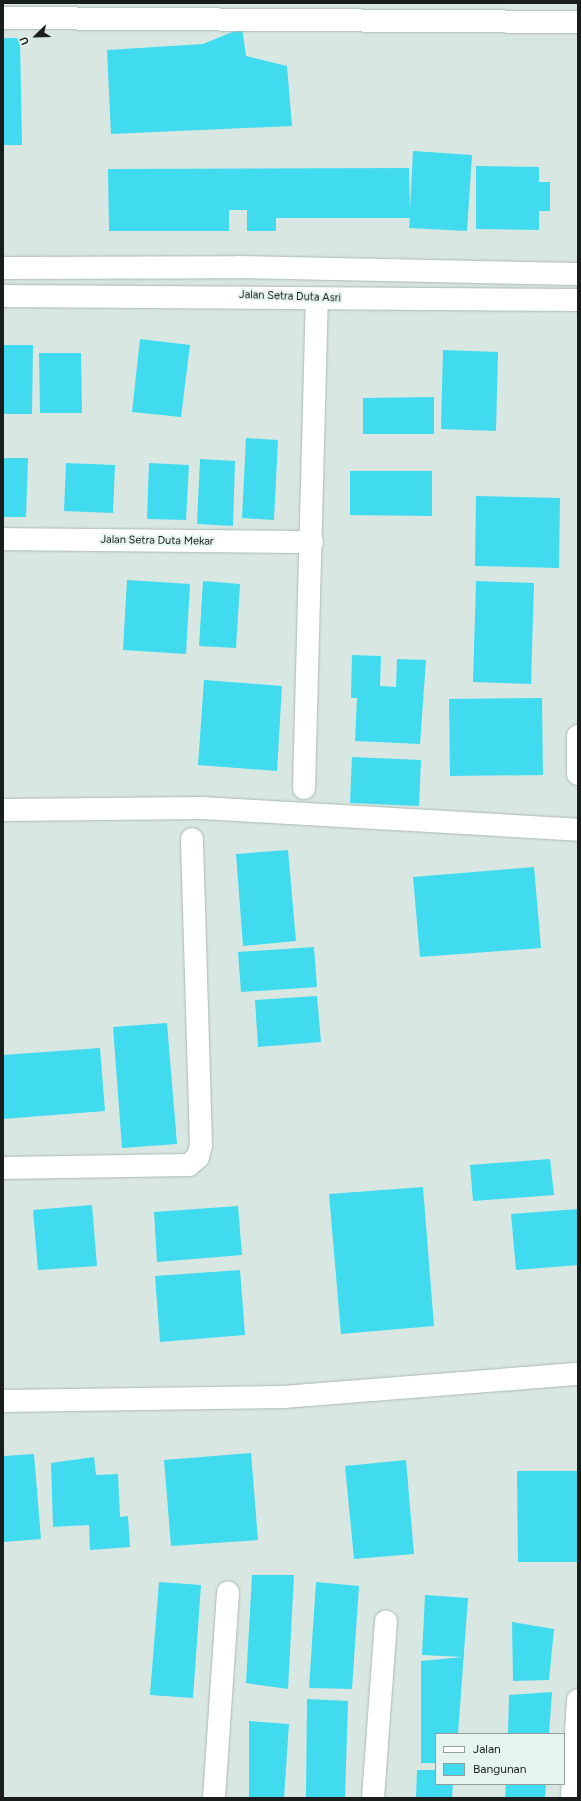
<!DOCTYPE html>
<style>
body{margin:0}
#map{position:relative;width:581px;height:1801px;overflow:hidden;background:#d9e7e3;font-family:Figtree,sans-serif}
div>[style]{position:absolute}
.building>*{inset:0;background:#41dbef}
.roads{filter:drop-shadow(0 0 1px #abb9b5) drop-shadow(0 0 1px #abb9b5)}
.minor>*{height:22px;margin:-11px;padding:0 11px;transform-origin:11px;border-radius:11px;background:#fff}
span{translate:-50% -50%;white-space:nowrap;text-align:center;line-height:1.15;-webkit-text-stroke:4px #e6f4f0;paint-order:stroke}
.street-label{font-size:11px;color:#191d1c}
.frame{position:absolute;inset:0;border:4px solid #191d1c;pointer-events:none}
.legend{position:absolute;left:435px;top:1733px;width:130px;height:52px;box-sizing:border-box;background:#e6f4f0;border:1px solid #949e9b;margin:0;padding:5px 7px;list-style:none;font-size:12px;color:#191d1c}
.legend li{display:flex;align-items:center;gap:8px;height:20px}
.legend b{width:20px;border:1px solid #949e9b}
.north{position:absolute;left:16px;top:16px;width:40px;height:40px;-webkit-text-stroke:3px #e6f4f0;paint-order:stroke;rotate:247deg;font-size:11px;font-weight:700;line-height:16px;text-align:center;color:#191d1c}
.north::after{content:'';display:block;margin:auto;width:14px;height:18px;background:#191d1c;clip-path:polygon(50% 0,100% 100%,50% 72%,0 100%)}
</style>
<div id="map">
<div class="building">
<div style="clip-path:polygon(242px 28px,246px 56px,287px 66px,292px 126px,111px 134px,107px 50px,203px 44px)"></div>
<div style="clip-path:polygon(3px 38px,20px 38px,22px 145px,3px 145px)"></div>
<div style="clip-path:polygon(413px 151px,472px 155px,467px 231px,409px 228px,410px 218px,276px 218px,276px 231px,247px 231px,247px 210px,229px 210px,229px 231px,109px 231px,108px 169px,409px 168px,410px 209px)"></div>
<div style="clip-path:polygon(476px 166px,539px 167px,539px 182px,550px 182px,550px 211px,539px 211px,539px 230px,476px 229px)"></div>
<div style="clip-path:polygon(140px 339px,190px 345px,181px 417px,132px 412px)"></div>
<div style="clip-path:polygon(3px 345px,33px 345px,32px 414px,3px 414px)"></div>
<div style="clip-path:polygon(443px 350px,498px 352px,496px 431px,441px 429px)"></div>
<div style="clip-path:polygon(39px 353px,81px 353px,82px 413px,40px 413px)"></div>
<div style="clip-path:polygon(434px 397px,434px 434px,363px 434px,363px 398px)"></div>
<div style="clip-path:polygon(246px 438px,278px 440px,274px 520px,242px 518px)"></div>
<div style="clip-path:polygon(3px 458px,28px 458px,26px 517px,3px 517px)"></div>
<div style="clip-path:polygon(200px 459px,235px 461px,233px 526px,197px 524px)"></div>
<div style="clip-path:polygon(66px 463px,115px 465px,113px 513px,64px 511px)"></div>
<div style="clip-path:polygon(149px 463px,189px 465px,186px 520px,147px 519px)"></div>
<div style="clip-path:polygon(350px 471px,432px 471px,432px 516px,350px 515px)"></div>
<div style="clip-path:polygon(476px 496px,560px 498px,559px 568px,475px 566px)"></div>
<div style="clip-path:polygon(127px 580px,190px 584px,186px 654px,123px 650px)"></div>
<div style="clip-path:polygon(203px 581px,240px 584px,236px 648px,199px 646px)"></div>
<div style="clip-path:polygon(476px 581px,534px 583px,531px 684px,473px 682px)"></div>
<div style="clip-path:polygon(352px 655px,381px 656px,380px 686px,396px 687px,397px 659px,426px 660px,420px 744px,355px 741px,357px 698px,351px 698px)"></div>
<div style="clip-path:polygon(204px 680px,282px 686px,277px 771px,198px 765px)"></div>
<div style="clip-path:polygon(542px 698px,543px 775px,450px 776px,449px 699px)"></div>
<div style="clip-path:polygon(352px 757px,421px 760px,419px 806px,350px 803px)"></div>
<div style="clip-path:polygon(288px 850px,296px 941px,243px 946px,236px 854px)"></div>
<div style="clip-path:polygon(534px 867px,541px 948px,420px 957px,413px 877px)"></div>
<div style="clip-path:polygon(314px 947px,317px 987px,241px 992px,238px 952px)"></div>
<div style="clip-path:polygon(317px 996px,321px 1042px,258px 1047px,255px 1000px)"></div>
<div style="clip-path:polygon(167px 1023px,177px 1144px,122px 1148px,113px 1027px)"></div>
<div style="clip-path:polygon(100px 1048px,105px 1111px,3px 1119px,3px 1055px)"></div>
<div style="clip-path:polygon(550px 1159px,554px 1195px,473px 1201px,470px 1165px)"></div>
<div style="clip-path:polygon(423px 1187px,434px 1326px,341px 1334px,329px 1194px)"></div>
<div style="clip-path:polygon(92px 1205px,97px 1266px,38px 1270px,33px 1210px)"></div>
<div style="clip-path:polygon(238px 1206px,242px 1255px,157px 1262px,154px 1212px)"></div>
<div style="clip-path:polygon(578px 1209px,578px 1265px,516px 1270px,511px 1214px)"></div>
<div style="clip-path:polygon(240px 1270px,245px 1335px,160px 1342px,155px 1276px)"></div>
<div style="clip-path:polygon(251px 1453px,258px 1540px,171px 1546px,164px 1460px)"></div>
<div style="clip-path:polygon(34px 1454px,41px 1539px,3px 1542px,3px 1456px)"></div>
<div style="clip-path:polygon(94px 1457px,96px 1475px,118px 1474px,120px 1517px,128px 1516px,130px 1547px,90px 1550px,89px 1525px,53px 1527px,51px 1463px)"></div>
<div style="clip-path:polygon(406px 1460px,414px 1554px,354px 1559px,345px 1466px)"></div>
<div style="clip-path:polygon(517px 1471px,578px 1471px,578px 1562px,518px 1562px)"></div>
<div style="clip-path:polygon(252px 1575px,294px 1575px,288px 1689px,246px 1683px)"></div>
<div style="clip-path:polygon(159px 1582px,201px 1585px,193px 1698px,150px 1695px)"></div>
<div style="clip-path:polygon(316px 1582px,359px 1586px,352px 1689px,309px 1688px)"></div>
<div style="clip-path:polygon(425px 1595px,468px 1598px,458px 1734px,436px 1734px,436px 1763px,421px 1763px,421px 1661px,463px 1657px,422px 1655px)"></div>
<div style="clip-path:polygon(512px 1622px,554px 1629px,549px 1680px,513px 1681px)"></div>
<div style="clip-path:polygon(552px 1692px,549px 1734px,508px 1734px,509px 1695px)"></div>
<div style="clip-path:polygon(307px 1699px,348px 1701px,345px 1798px,306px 1798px)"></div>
<div style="clip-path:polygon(249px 1721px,289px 1724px,284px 1798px,249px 1798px)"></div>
<div style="clip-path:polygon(417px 1770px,436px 1770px,436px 1784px,453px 1784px,452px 1798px,416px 1798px)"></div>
<div style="clip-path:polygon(506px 1784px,546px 1784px,545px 1798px,505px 1798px)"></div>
</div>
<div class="roads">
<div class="minor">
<div style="left:3px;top:18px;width:575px;rotate:0.4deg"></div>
<div style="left:3px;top:268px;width:235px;rotate:-0.2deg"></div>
<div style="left:238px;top:267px;width:340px;rotate:1.2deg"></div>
<div style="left:3px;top:296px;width:575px;rotate:0.4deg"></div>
<div style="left:3px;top:539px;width:309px;rotate:0.6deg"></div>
<div style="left:578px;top:736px;width:38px;rotate:90deg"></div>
<div style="left:304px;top:788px;width:488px;rotate:-88.5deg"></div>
<div style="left:3px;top:810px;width:199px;rotate:-0.6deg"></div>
<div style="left:202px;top:808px;width:377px;rotate:3.3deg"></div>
<div style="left:3px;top:1168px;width:186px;rotate:-0.9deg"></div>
<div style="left:189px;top:1165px;width:12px;rotate:-42deg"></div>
<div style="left:198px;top:1157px;width:12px;rotate:-76deg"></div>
<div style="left:201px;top:1145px;width:306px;rotate:-91.7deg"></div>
<div style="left:3px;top:1401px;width:280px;rotate:-0.8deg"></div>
<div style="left:283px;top:1397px;width:296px;rotate:-4.5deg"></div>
<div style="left:214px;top:1798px;width:206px;rotate:-86.1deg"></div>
<div style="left:373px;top:1798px;width:177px;rotate:-85.8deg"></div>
<div style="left:572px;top:1798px;width:98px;rotate:-86.5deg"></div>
</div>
</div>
<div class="street-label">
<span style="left:290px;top:297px;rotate:2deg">Jalan Setra Duta Asri</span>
<span style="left:157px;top:541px;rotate:1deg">Jalan Setra Duta Mekar</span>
</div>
<div class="frame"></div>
<ul class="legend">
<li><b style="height:5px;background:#fff"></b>Jalan</li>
<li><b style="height:11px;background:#41dbef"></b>Bangunan</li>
</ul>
<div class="north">U</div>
</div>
